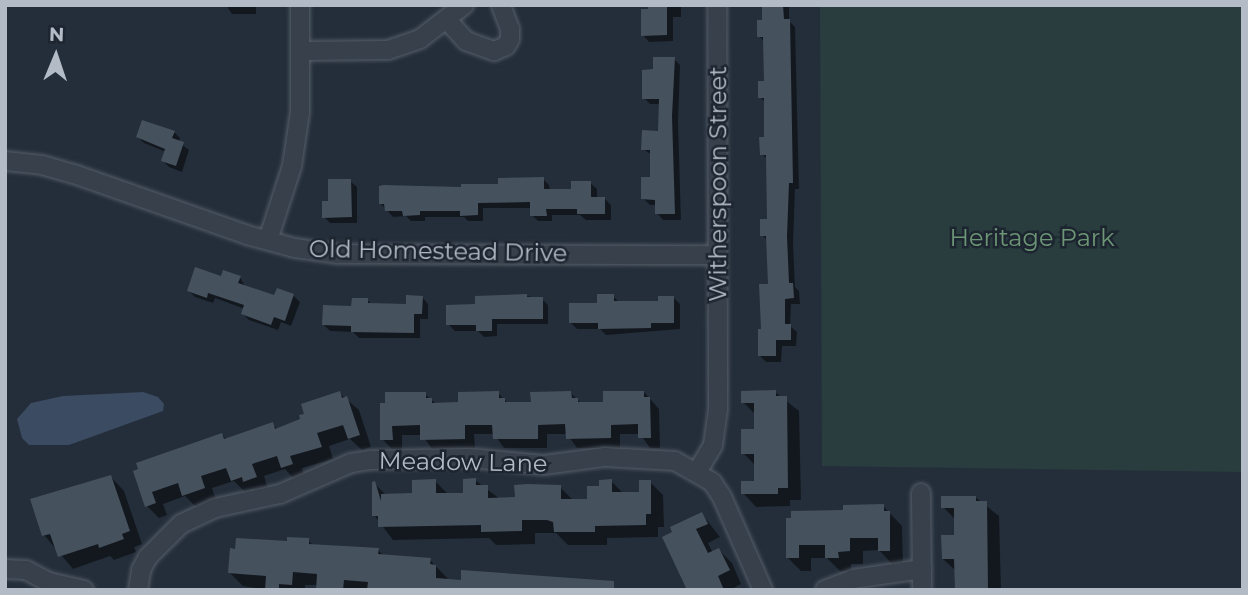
<!DOCTYPE html>
<style>
body{margin:0}
#map{position:relative;width:1248px;height:595px;overflow:hidden;background:#242e3a;font-family:Montserrat,sans-serif}
div>[style]{position:absolute}
.green>*{inset:0;background:#293d3e}
.water>*{inset:0;background:#3b4b62}
.shadow>*{inset:0;background:#0007}
.building>*{inset:0;background:#46515e}
.roads{filter:drop-shadow(0 0 2px #565e69) drop-shadow(0 0 2px #565e69)}
.minor>*{height:18px;margin:-9px;padding:0 9px;transform-origin:9px;border-radius:9px;background:#38404b}
span{translate:-50% -50%;white-space:nowrap;text-align:center;line-height:1.15;-webkit-text-stroke:5px #1d2530;paint-order:stroke}
.street-label{font-size:24px;color:#b3bbc6}
.park-label{font-size:24px;color:#6c9675}
.frame{position:absolute;inset:0;border:7px solid #b3bbc6;pointer-events:none}
.north{position:absolute;left:21px;top:21px;width:70px;height:70px;-webkit-text-stroke:5px #1d2530;paint-order:stroke;rotate:2deg;font-size:19px;font-weight:700;line-height:28px;text-align:center;color:#b3bbc6}
.north::after{content:'';display:block;margin:auto;width:24px;height:32px;background:#b3bbc6;clip-path:polygon(50% 0,100% 100%,50% 72%,0 100%)}
</style>
<div id="map">
<div class="green">
<div style="clip-path:polygon(820px 5px,1243px 5px,1243px 472px,822px 466px)"></div>
</div>
<div class="water">
<div style="clip-path:polygon(143px 392px,158px 397px,164px 404px,163px 411px,69px 445px,29px 445px,22px 438px,17px 419px,31px 403px,63px 396px)"></div>
</div>
<div class="shadow">
<div style="clip-path:polygon(226px 5px,256px 5px,256px 14px,232px 14px)"></div>
<div style="clip-path:polygon(649px 5px,681px 5px,681px 17px,673px 17px,673px 41px,649px 42px,643px 35px)"></div>
<div style="clip-path:polygon(763px 5px,789px 5px,789px 21px,795px 27px,799px 189px,795px 189px,793px 243px,795px 287px,799px 291px,800px 304px,791px 304px,790px 326px,797px 332px,796px 346px,782px 346px,781px 362px,766px 362px,760px 356px,770px 285px,768px 241px,762px 235px,769px 221px,768px 160px,762px 154px,766px 139px,766px 103px,760px 97px,766px 82px,765px 42px,759px 36px,764px 21px)"></div>
<div style="clip-path:polygon(674px 59px,680px 65px,678px 123px,681px 220px,663px 220px,657px 213px,657px 205px,650px 205px,643px 198px,652px 179px,652px 155px,643px 149px,660px 132px,660px 104px,650px 104px,644px 98px,655px 71px)"></div>
<div style="clip-path:polygon(174px 132px,180px 138px,179px 142px,189px 150px,182px 172px,169px 167px,163px 161px,166px 152px,144px 143px,138px 137px)"></div>
<div style="clip-path:polygon(543px 179px,549px 185px,550px 191px,573px 191px,590px 183px,597px 189px,597px 198px,604px 198px,611px 205px,611px 220px,586px 220px,580px 215px,552px 215px,552px 221px,538px 221px,532px 215px,532px 208px,483px 208px,483px 221px,468px 221px,464px 217px,425px 217px,425px 221px,411px 221px,406px 216px,393px 217px,381px 204px)"></div>
<div style="clip-path:polygon(350px 181px,357px 187px,357px 223px,330px 223px,324px 217px,330px 202px)"></div>
<div style="clip-path:polygon(240px 277px,245px 287px,275px 297px,293px 295px,300px 302px,291px 326px,281px 322px,278px 330px,249px 320px,243px 314px,245px 309px,215px 298px,213px 303px,195px 297px,189px 291px,222px 278px)"></div>
<div style="clip-path:polygon(527px 296px,542px 299px,548px 305px,548px 324px,497px 324px,497px 336px,484px 337px,478px 331px,455px 331px,448px 324px,477px 306px)"></div>
<div style="clip-path:polygon(613px 296px,620px 303px,660px 303px,674px 298px,680px 304px,680px 329px,606px 335px,600px 329px,577px 329px,571px 323px)"></div>
<div style="clip-path:polygon(422px 297px,428px 304px,428px 319px,420px 319px,420px 338px,359px 338px,353px 332px,330px 331px,324px 325px,367px 300px,373px 305px,408px 305px)"></div>
<div style="clip-path:polygon(644px 392px,659px 409px,660px 448px,650px 448px,640px 434px,620px 434px,620px 448px,577px 448px,567px 434px,547px 434px,547px 448px,504px 448px,494px 434px,474px 434px,475px 448px,432px 449px,422px 435px,402px 435px,402px 449px,392px 449px,382px 439px,382px 405px,425px 394px,436px 404px,460px 404px,498px 393px,508px 403px,532px 404px,571px 393px,581px 403px,605px 404px)"></div>
<div style="clip-path:polygon(775px 392px,799px 411px,801px 500px,790px 500px,790px 506px,756px 507px,743px 493px,756px 482px,756px 466px,743px 453px,756px 431px,756px 415px,743px 402px)"></div>
<div style="clip-path:polygon(339px 393px,359px 410px,371px 447px,362px 450px,350px 439px,329px 446px,333px 459px,302px 468px,304px 476px,295px 480px,285px 469px,264px 476px,268px 489px,257px 493px,253px 489px,245px 492px,234px 481px,212px 488px,216px 500px,196px 507px,185px 496px,163px 504px,167px 515px,159px 518px,147px 506px,135px 472px,222px 435px,227px 440px,272px 424px,278px 430px,302px 420px)"></div>
<div style="clip-path:polygon(111px 477px,124px 491px,142px 544px,134px 547px,136px 552px,114px 560px,110px 556px,73px 569px,44px 535px)"></div>
<div style="clip-path:polygon(475px 480px,500px 499px,517px 499px,560px 487px,574px 501px,588px 501px,611px 481px,624px 494px,641px 494px,650px 482px,663px 495px,664px 527px,658px 527px,658px 537px,607px 538px,607px 545px,568px 545px,556px 533px,535px 533px,535px 544px,496px 545px,489px 538px,393px 540px,374px 515px,374px 483px,387px 496px,414px 495px,435px 481px,449px 495px,465px 495px)"></div>
<div style="clip-path:polygon(975px 497px,999px 516px,1001px 590px,943px 590px,956px 588px,956px 571px,943px 559px,956px 536px,956px 520px,943px 507px)"></div>
<div style="clip-path:polygon(883px 506px,902px 526px,903px 564px,892px 564px,879px 550px,863px 551px,863px 564px,851px 564px,851px 571px,840px 571px,827px 558px,811px 558px,811px 571px,801px 571px,788px 558px,788px 520px)"></div>
<div style="clip-path:polygon(702px 514px,720px 537px,708px 543px,713px 553px,719px 550px,732px 563px,741px 584px,730px 590px,690px 590px,665px 538px)"></div>
<div style="clip-path:polygon(308px 540px,314px 546px,378px 550px,385px 557px,430px 560px,449px 580px,623px 590px,318px 590px,318px 585px,305px 585px,305px 590px,268px 590px,243px 586px,230px 573px,289px 543px)"></div>
</div>
<div class="building">
<div style="clip-path:polygon(648px 5px,667px 5px,667px 35px,641px 36px,641px 9px,648px 9px)"></div>
<div style="clip-path:polygon(762px 5px,783px 5px,784px 19px,790px 19px,793px 183px,789px 183px,787px 236px,789px 283px,793px 283px,794px 298px,785px 299px,785px 324px,791px 324px,791px 340px,776px 340px,776px 356px,758px 356px,758px 329px,761px 329px,759px 284px,768px 284px,766px 236px,760px 236px,760px 219px,767px 219px,766px 155px,760px 155px,759px 137px,764px 137px,764px 98px,758px 98px,758px 81px,764px 81px,763px 37px,757px 37px,757px 20px,762px 20px)"></div>
<div style="clip-path:polygon(653px 57px,675px 57px,672px 116px,675px 214px,655px 214px,655px 200px,641px 199px,641px 177px,650px 177px,650px 150px,641px 150px,642px 130px,658px 131px,659px 99px,642px 99px,642px 70px,653px 69px)"></div>
<div style="clip-path:polygon(142px 120px,175px 131px,172px 138px,184px 142px,176px 166px,161px 161px,165px 149px,136px 137px)"></div>
<div style="clip-path:polygon(544px 177px,544px 189px,571px 189px,571px 181px,591px 181px,591px 197px,605px 197px,605px 214px,577px 214px,577px 209px,546px 209px,547px 216px,530px 216px,530px 202px,478px 203px,478px 215px,460px 216px,460px 211px,420px 211px,420px 215px,403px 216px,402px 211px,385px 211px,384px 204px,379px 204px,379px 186px,384px 185px,461px 187px,461px 184px,498px 184px,498px 178px)"></div>
<div style="clip-path:polygon(328px 179px,351px 179px,352px 217px,322px 218px,322px 201px,328px 201px)"></div>
<div style="clip-path:polygon(195px 267px,221px 276px,223px 270px,241px 276px,238px 283px,274px 295px,277px 288px,294px 294px,285px 321px,274px 317px,271px 325px,241px 314px,244px 305px,208px 293px,207px 298px,187px 291px)"></div>
<div style="clip-path:polygon(527px 294px,527px 297px,543px 297px,543px 319px,492px 319px,492px 331px,476px 331px,476px 325px,446px 325px,446px 305px,475px 304px,475px 296px)"></div>
<div style="clip-path:polygon(597px 294px,614px 294px,614px 301px,658px 301px,658px 296px,674px 296px,674px 323px,651px 323px,651px 328px,598px 329px,598px 323px,569px 323px,569px 303px,597px 303px)"></div>
<div style="clip-path:polygon(406px 295px,423px 296px,422px 314px,414px 314px,414px 333px,351px 332px,351px 326px,322px 325px,323px 305px,351px 306px,352px 298px,368px 298px,368px 303px,406px 304px)"></div>
<div style="clip-path:polygon(776px 390px,776px 396px,787px 396px,788px 488px,778px 488px,778px 494px,741px 494px,741px 481px,754px 481px,754px 454px,741px 454px,741px 429px,754px 429px,754px 403px,741px 403px,741px 391px)"></div>
<div style="clip-path:polygon(340px 391px,342px 398px,347px 396px,360px 435px,348px 439px,343px 425px,317px 433px,322px 447px,290px 456px,293px 464px,281px 468px,277px 456px,252px 464px,257px 477px,243px 482px,242px 477px,231px 481px,226px 468px,201px 476px,205px 488px,182px 496px,178px 483px,152px 492px,156px 503px,145px 507px,133px 471px,138px 469px,136px 463px,222px 433px,224px 439px,273px 422px,275px 429px,300px 419px,299px 415px,304px 414px,301px 404px)"></div>
<div style="clip-path:polygon(499px 391px,499px 398px,505px 398px,505px 402px,531px 402px,530px 392px,571px 391px,572px 398px,578px 398px,578px 402px,603px 402px,603px 391px,644px 391px,644px 397px,650px 397px,651px 438px,638px 438px,638px 424px,611px 425px,611px 438px,566px 439px,565px 424px,538px 425px,538px 439px,493px 439px,492px 425px,465px 425px,465px 439px,420px 440px,420px 425px,392px 426px,393px 440px,380px 440px,380px 403px,385px 403px,385px 392px,426px 392px,426px 398px,432px 398px,432px 403px,458px 402px,458px 392px)"></div>
<div style="clip-path:polygon(111px 475px,130px 531px,122px 534px,124px 539px,99px 548px,98px 544px,58px 557px,50px 534px,42px 536px,30px 499px)"></div>
<div style="clip-path:polygon(476px 478px,476px 485px,488px 485px,488px 498px,515px 497px,514px 485px,527px 484px,561px 485px,561px 499px,587px 499px,587px 486px,599px 486px,599px 480px,612px 479px,612px 492px,639px 492px,639px 480px,651px 480px,651px 514px,646px 514px,646px 525px,595px 526px,595px 532px,554px 532px,553px 522px,547px 520px,522px 520px,522px 531px,481px 532px,481px 525px,378px 527px,378px 516px,372px 516px,372px 482px,375px 481px,381px 501px,381px 494px,412px 493px,412px 480px,436px 479px,436px 493px,463px 493px,463px 479px)"></div>
<div style="clip-path:polygon(941px 496px,976px 496px,976px 501px,987px 501px,988px 590px,955px 590px,954px 559px,942px 559px,941px 535px,954px 535px,954px 508px,941px 508px)"></div>
<div style="clip-path:polygon(884px 504px,884px 511px,890px 511px,890px 551px,878px 551px,878px 538px,850px 538px,850px 551px,838px 552px,839px 558px,825px 558px,825px 545px,799px 545px,799px 558px,786px 558px,786px 518px,791px 518px,791px 511px,843px 510px,843px 505px)"></div>
<div style="clip-path:polygon(702px 512px,708px 524px,696px 529px,708px 553px,719px 548px,730px 570px,718px 576px,724px 590px,687px 590px,662px 537px,672px 532px,670px 527px)"></div>
<div style="clip-path:polygon(287px 537px,309px 538px,309px 544px,379px 548px,378px 554px,431px 558px,430px 564px,436px 565px,436px 578px,461px 580px,461px 570px,614px 581px,614px 590px,367px 590px,368px 582px,344px 580px,343px 590px,316px 590px,317px 574px,293px 572px,292px 585px,279px 584px,279px 590px,265px 590px,266px 576px,228px 573px,230px 548px,235px 549px,236px 538px,287px 541px)"></div>
</div>
<div class="roads">
<div class="minor">
<div style="left:448px;top:21px;width:27px;rotate:48deg"></div>
<div style="left:466px;top:41px;width:30px;rotate:20deg"></div>
<div style="left:494px;top:51px;width:13px;rotate:-23deg"></div>
<div style="left:506px;top:46px;width:8px;rotate:-60deg"></div>
<div style="left:510px;top:39px;width:10px;rotate:-90deg"></div>
<div style="left:510px;top:29px;width:26px;rotate:-111deg"></div>
<div style="left:301px;top:51px;width:87px;rotate:-0.7deg"></div>
<div style="left:388px;top:50px;width:34px;rotate:-19deg"></div>
<div style="left:420px;top:39px;width:56px;rotate:-37.7deg"></div>
<div style="left:5px;top:161px;width:37px;rotate:6deg"></div>
<div style="left:42px;top:165px;width:33px;rotate:16deg"></div>
<div style="left:74px;top:174px;width:183px;rotate:19.4deg"></div>
<div style="left:247px;top:235px;width:50px;rotate:15.2deg"></div>
<div style="left:295px;top:248px;width:42px;rotate:8.1deg"></div>
<div style="left:337px;top:254px;width:380px;rotate:0.2deg"></div>
<div style="left:268px;top:240px;width:78px;rotate:-72deg"></div>
<div style="left:292px;top:166px;width:55px;rotate:-81.6deg"></div>
<div style="left:300px;top:112px;width:107px;rotate:-90deg"></div>
<div style="left:697px;top:472px;width:31px;rotate:-59deg"></div>
<div style="left:713px;top:445px;width:36px;rotate:-82deg"></div>
<div style="left:718px;top:409px;width:404px;rotate:-90.1deg"></div>
<div style="left:921px;top:493px;width:97px;rotate:89.4deg"></div>
<div style="left:5px;top:569px;width:21px;rotate:3deg"></div>
<div style="left:26px;top:570px;width:26px;rotate:28deg"></div>
<div style="left:49px;top:582px;width:36px;rotate:13deg"></div>
<div style="left:138px;top:590px;width:20px;rotate:-81deg"></div>
<div style="left:141px;top:570px;width:15px;rotate:-62deg"></div>
<div style="left:148px;top:557px;width:47px;rotate:-45deg"></div>
<div style="left:181px;top:524px;width:38px;rotate:-25deg"></div>
<div style="left:215px;top:508px;width:66px;rotate:-12.2deg"></div>
<div style="left:280px;top:494px;width:77px;rotate:-23.6deg"></div>
<div style="left:351px;top:463px;width:20px;rotate:-9deg"></div>
<div style="left:371px;top:460px;width:99px;rotate:-1.2deg"></div>
<div style="left:470px;top:458px;width:74px;rotate:5.4deg"></div>
<div style="left:544px;top:465px;width:62px;rotate:-7.5deg"></div>
<div style="left:605px;top:457px;width:70px;rotate:3.3deg"></div>
<div style="left:675px;top:461px;width:43px;rotate:29.6deg"></div>
<div style="left:712px;top:482px;width:18px;rotate:56deg"></div>
<div style="left:722px;top:497px;width:102px;rotate:66.2deg"></div>
<div style="left:825px;top:590px;width:30px;rotate:-21deg"></div>
<div style="left:853px;top:579px;width:70px;rotate:-8.2deg"></div>
</div>
</div>
<div class="street-label">
<span style="left:718px;top:184px;rotate:-90deg">Witherspoon Street</span>
<span style="left:438px;top:251px;rotate:1deg">Old Homestead Drive</span>
<span style="left:463px;top:462px;rotate:1deg">Meadow Lane</span>
</div>
<div class="park-label">
<span style="left:1032px;top:238px">Heritage Park</span>
</div>
<div class="frame"></div>
<div class="north">N</div>
</div>
